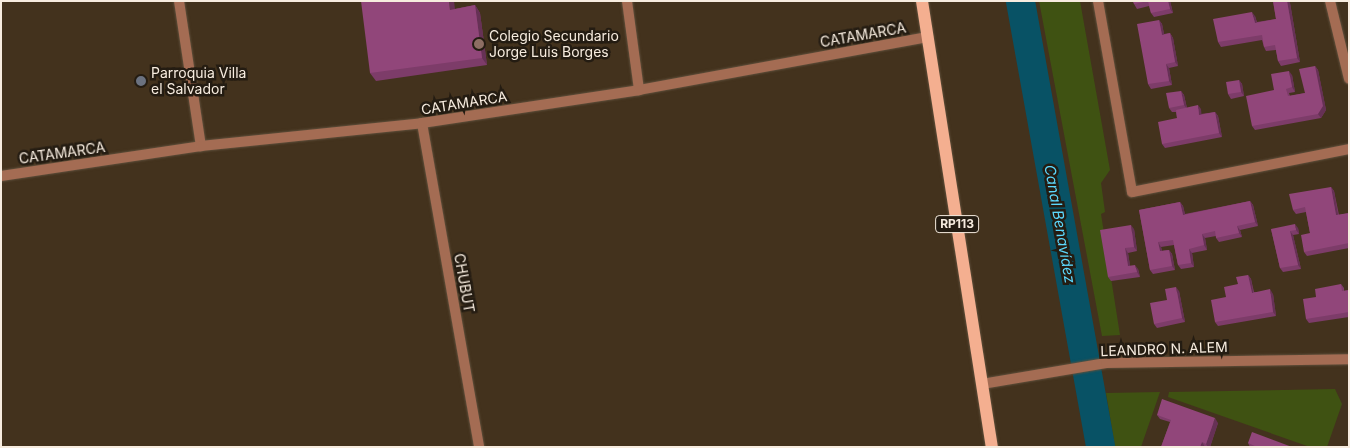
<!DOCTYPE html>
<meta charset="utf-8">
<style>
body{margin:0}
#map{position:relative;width:1350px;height:448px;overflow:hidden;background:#43321d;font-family:Inter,sans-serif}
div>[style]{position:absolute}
.green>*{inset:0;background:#3f5212}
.canal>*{height:29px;margin:-14.5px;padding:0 14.5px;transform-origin:14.5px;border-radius:14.5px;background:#085265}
.roads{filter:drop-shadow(0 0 1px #60503c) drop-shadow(0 0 1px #60503c)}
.street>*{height:10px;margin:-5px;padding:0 5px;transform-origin:5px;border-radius:5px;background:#a46c53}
.primary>*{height:12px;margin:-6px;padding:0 6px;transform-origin:6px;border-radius:6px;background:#f4af90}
.wall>*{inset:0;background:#7d3c69}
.shaded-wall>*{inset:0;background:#663155}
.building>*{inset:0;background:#91467a}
.dots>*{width:14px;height:14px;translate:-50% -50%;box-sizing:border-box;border:2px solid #241c12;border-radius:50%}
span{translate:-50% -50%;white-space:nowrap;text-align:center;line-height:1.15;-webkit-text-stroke:5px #241c12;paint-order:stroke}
.shield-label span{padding:1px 4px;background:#241c12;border:1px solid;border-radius:4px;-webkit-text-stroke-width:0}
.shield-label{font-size:12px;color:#f7ecdf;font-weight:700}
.street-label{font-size:14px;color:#f7ecdf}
.poi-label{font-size:14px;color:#f7ecdf}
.left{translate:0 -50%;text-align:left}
.water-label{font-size:15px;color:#5cd7fc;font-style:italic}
.frame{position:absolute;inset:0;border:2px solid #f7ecdf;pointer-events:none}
</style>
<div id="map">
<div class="green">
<div style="clip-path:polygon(1039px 1px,1080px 1px,1110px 170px,1101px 183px,1105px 212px,1101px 214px,1120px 335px,1102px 336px)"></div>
<div style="clip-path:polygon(1335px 389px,1342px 404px,1327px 447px,1310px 447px,1168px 397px,1169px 392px)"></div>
<div style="clip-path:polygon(1160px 392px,1141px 447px,1115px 447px,1106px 393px)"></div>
</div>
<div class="canal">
<div style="left:1020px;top:1px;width:453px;rotate:79.8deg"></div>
</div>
<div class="roads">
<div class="street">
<div style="left:179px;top:1px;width:147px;rotate:81.4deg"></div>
<div style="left:627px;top:1px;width:90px;rotate:82.3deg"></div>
<div style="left:1098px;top:1px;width:194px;rotate:79.9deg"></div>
<div style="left:1132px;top:192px;width:221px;rotate:-11.2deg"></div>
<div style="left:1330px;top:1px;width:80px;rotate:76.3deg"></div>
<div style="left:422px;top:123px;width:329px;rotate:80deg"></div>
<div style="left:1px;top:176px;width:202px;rotate:-8.5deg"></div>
<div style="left:201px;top:146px;width:222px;rotate:-5.9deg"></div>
<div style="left:422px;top:123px;width:219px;rotate:-8.6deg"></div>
<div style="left:639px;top:90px;width:294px;rotate:-10.4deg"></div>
<div style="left:982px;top:384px;width:126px;rotate:-9.6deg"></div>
<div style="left:1106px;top:363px;width:243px;rotate:-0.9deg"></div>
</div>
<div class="primary">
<div style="left:922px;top:1px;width:451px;rotate:81.1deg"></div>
</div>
</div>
<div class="wall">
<div style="clip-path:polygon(1133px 1px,1170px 1px,1173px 13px,1154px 17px,1151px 13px,1149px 6px,1137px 9px,1134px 4px)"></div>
<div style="clip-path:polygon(1273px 1px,1288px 1px,1290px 3px,1300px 62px,1281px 66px,1278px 61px,1276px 50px,1266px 51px,1264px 47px,1262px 40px,1221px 47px,1218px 42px,1255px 16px,1257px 22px,1276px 19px)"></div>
<div style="clip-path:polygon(475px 5px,480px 13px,487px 65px,376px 81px,370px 73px,455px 9px)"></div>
<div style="clip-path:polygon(1159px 20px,1162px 24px,1164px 34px,1170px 33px,1173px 38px,1178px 66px,1169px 68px,1172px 85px,1151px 89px,1148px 84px)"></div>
<div style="clip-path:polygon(1315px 66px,1318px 70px,1326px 110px,1321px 118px,1255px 130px,1252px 126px,1274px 90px,1292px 75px,1295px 92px,1289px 93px,1290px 96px,1305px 93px)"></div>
<div style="clip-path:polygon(1239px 80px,1242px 84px,1244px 96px,1231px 99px,1228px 94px)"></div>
<div style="clip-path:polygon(1181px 91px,1184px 95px,1187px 108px,1201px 109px,1201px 114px,1215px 112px,1218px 116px,1222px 137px,1165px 148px,1162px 144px,1177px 118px,1176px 112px,1172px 112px,1169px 108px)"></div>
<div style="clip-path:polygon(1331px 187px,1334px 191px,1339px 215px,1349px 213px,1349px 248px,1307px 256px,1304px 252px,1310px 233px,1306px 212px,1296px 214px,1293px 210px)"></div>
<div style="clip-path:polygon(1250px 201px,1253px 205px,1258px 226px,1240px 230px,1242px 237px,1219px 242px,1216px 238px,1216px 236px,1205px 238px,1207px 250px,1192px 253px,1194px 267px,1181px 269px,1178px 265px,1174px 245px,1161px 247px,1162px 251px,1169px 250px,1172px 254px,1175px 270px,1153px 274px,1150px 270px,1139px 210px,1180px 202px,1183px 206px,1185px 214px)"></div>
<div style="clip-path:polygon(1298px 228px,1299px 234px,1293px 235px,1301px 269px,1283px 272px,1280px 268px,1271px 229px)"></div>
<div style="clip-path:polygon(1134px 229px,1137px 251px,1128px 253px,1130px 266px,1138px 269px,1140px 277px,1111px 281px,1108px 277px)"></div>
<div style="clip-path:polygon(1248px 275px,1251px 279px,1254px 292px,1273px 294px,1276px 316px,1218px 326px,1215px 322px,1238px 284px)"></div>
<div style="clip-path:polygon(1341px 284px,1344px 288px,1344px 291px,1349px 290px,1349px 317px,1309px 323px,1306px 319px,1316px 297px)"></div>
<div style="clip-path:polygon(1179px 291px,1185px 322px,1157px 328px,1154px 324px,1167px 300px)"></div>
<div style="clip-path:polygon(1157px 415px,1218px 423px,1210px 447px,1161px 447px,1170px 422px,1160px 419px)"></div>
<div style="clip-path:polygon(1248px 443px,1292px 447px,1250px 447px)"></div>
</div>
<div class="shaded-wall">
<div style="clip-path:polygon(449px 1px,454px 1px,456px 17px,450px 10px)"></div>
<div style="clip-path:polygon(1168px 1px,1170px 1px,1173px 13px,1170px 9px)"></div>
<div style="clip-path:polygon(1287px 1px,1288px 1px,1290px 3px,1300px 62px,1297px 58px)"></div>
<div style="clip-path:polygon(475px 5px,480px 13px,487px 65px,482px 58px)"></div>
<div style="clip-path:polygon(1252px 12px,1255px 16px,1258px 27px,1255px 23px)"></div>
<div style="clip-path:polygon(1159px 20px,1162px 24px,1165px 39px,1162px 35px)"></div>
<div style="clip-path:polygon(1170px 33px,1173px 38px,1178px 66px,1175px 62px)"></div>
<div style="clip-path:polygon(1166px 64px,1169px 68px,1172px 85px,1169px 81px)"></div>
<div style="clip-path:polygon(1315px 66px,1318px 70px,1326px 110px,1321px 118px,1318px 114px)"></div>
<div style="clip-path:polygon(1289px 71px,1292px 75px,1295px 92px,1292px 87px)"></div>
<div style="clip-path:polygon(1239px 80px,1242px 84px,1244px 96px,1241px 92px)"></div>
<div style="clip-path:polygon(1181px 91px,1184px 95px,1187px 109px,1184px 105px)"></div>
<div style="clip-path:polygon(1198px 105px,1201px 109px,1202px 119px,1199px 115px)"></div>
<div style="clip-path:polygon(1215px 112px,1218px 116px,1222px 137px,1219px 133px)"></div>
<div style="clip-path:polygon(1331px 187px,1334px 191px,1339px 220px,1336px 215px)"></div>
<div style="clip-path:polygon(1250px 201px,1253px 205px,1258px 226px,1255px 222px)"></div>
<div style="clip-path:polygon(1180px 202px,1183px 206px,1186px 219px,1183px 215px)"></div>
<div style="clip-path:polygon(1295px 224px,1298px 228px,1299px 234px,1296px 230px)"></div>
<div style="clip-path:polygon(1131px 225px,1134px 229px,1137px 251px,1134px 247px)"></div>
<div style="clip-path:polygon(1237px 226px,1240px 230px,1242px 237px,1239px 233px)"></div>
<div style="clip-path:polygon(1290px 231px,1293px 235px,1301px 269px,1298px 265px)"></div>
<div style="clip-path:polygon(1202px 234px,1205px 238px,1207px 250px,1204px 245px)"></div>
<div style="clip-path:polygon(1158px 242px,1161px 247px,1163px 255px,1160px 251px)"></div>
<div style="clip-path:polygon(1125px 248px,1128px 253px,1131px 271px,1128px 266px)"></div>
<div style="clip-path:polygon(1189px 249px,1192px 253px,1194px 267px,1191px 263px)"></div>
<div style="clip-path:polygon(1169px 250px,1172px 254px,1175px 270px,1172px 266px)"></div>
<div style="clip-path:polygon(1135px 265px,1138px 269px,1140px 277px,1137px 272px)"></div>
<div style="clip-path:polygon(1248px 275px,1251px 279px,1254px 297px,1252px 293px)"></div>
<div style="clip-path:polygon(1176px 287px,1179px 291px,1185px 322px,1182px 318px)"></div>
<div style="clip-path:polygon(1270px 289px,1273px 294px,1276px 316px,1273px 312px)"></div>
<div style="clip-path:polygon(1215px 418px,1218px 423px,1210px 447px,1208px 447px,1206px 444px)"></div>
<div style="clip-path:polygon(1202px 442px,1205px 447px,1200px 447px)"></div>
</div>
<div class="building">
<div style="clip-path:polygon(361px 1px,449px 1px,450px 10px,475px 5px,482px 58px,370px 73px)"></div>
<div style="clip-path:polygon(1133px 1px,1148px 1px,1134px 4px)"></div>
<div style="clip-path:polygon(1148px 1px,1168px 1px,1170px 9px,1151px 13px)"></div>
<div style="clip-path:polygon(1273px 1px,1287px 1px,1297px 58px,1278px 61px,1275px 45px,1264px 47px,1262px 35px,1218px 42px,1213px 19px,1252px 12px,1255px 23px,1276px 19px)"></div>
<div style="clip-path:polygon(1159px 20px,1162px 35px,1170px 33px,1175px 62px,1166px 64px,1169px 81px,1148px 84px,1137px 24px)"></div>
<div style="clip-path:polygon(1315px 66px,1323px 106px,1318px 114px,1252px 126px,1246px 96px,1274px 90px,1271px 74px,1289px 71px,1292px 87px,1286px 89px,1288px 96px,1305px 93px,1299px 69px)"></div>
<div style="clip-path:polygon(1239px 80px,1241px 92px,1228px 94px,1226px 82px)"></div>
<div style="clip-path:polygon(1181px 91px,1184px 105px,1169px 108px,1166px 93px)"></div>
<div style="clip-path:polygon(1198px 105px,1199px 115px,1215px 112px,1219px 133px,1162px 144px,1158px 122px,1177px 118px,1176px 110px)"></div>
<div style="clip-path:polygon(1331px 187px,1336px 215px,1349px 213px,1349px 243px,1304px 252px,1301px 235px,1310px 233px,1305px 207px,1293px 210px,1289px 194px)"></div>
<div style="clip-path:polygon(1250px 201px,1255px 222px,1237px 226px,1239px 233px,1216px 238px,1215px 231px,1202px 234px,1204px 245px,1189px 249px,1191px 263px,1178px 265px,1173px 240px,1158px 242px,1160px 251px,1169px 250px,1172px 266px,1150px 270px,1139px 210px,1180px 202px,1183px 215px)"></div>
<div style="clip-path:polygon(1295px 224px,1296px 230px,1290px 231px,1298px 265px,1280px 268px,1271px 229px)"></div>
<div style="clip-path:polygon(1131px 225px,1134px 247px,1125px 248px,1128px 266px,1135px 265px,1137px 272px,1108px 277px,1100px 230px)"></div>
<div style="clip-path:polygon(1248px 275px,1252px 293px,1270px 289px,1273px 312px,1215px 322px,1211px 300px,1226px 297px,1224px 287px,1238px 284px,1236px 277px)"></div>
<div style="clip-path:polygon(1341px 284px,1342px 291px,1349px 290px,1349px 312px,1306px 319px,1303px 299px,1316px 297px,1315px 289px)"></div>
<div style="clip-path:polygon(1176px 287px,1182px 318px,1154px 324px,1150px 303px,1167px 300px,1165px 289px)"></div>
<div style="clip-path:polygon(1162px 399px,1215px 418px,1206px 444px,1202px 442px,1200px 447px,1161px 447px,1171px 420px,1157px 415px)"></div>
<div style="clip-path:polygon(1252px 432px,1292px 447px,1257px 447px,1248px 443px)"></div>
</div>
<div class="dots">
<div style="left:479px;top:44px;background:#8d6e63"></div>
<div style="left:141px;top:81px;background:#6b7280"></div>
</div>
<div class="shield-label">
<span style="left:957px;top:224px">RP113</span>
</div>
<div class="street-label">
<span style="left:863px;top:35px;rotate:-10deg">CATAMARCA</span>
<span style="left:464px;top:103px;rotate:-9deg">CATAMARCA</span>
<span style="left:62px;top:153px;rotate:-8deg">CATAMARCA</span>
<span style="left:464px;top:283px;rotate:80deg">CHUBUT</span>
<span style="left:1164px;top:349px;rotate:-2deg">LEANDRO N. ALEM</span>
</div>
<div class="poi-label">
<span class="left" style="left:489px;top:44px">Colegio Secundario<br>Jorge Luis Borges</span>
<span class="left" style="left:151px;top:81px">Parroquia Villa<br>el Salvador</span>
</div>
<div class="water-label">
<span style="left:1060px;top:224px;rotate:80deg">Canal Benavídez</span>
</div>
<div class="frame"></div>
</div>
